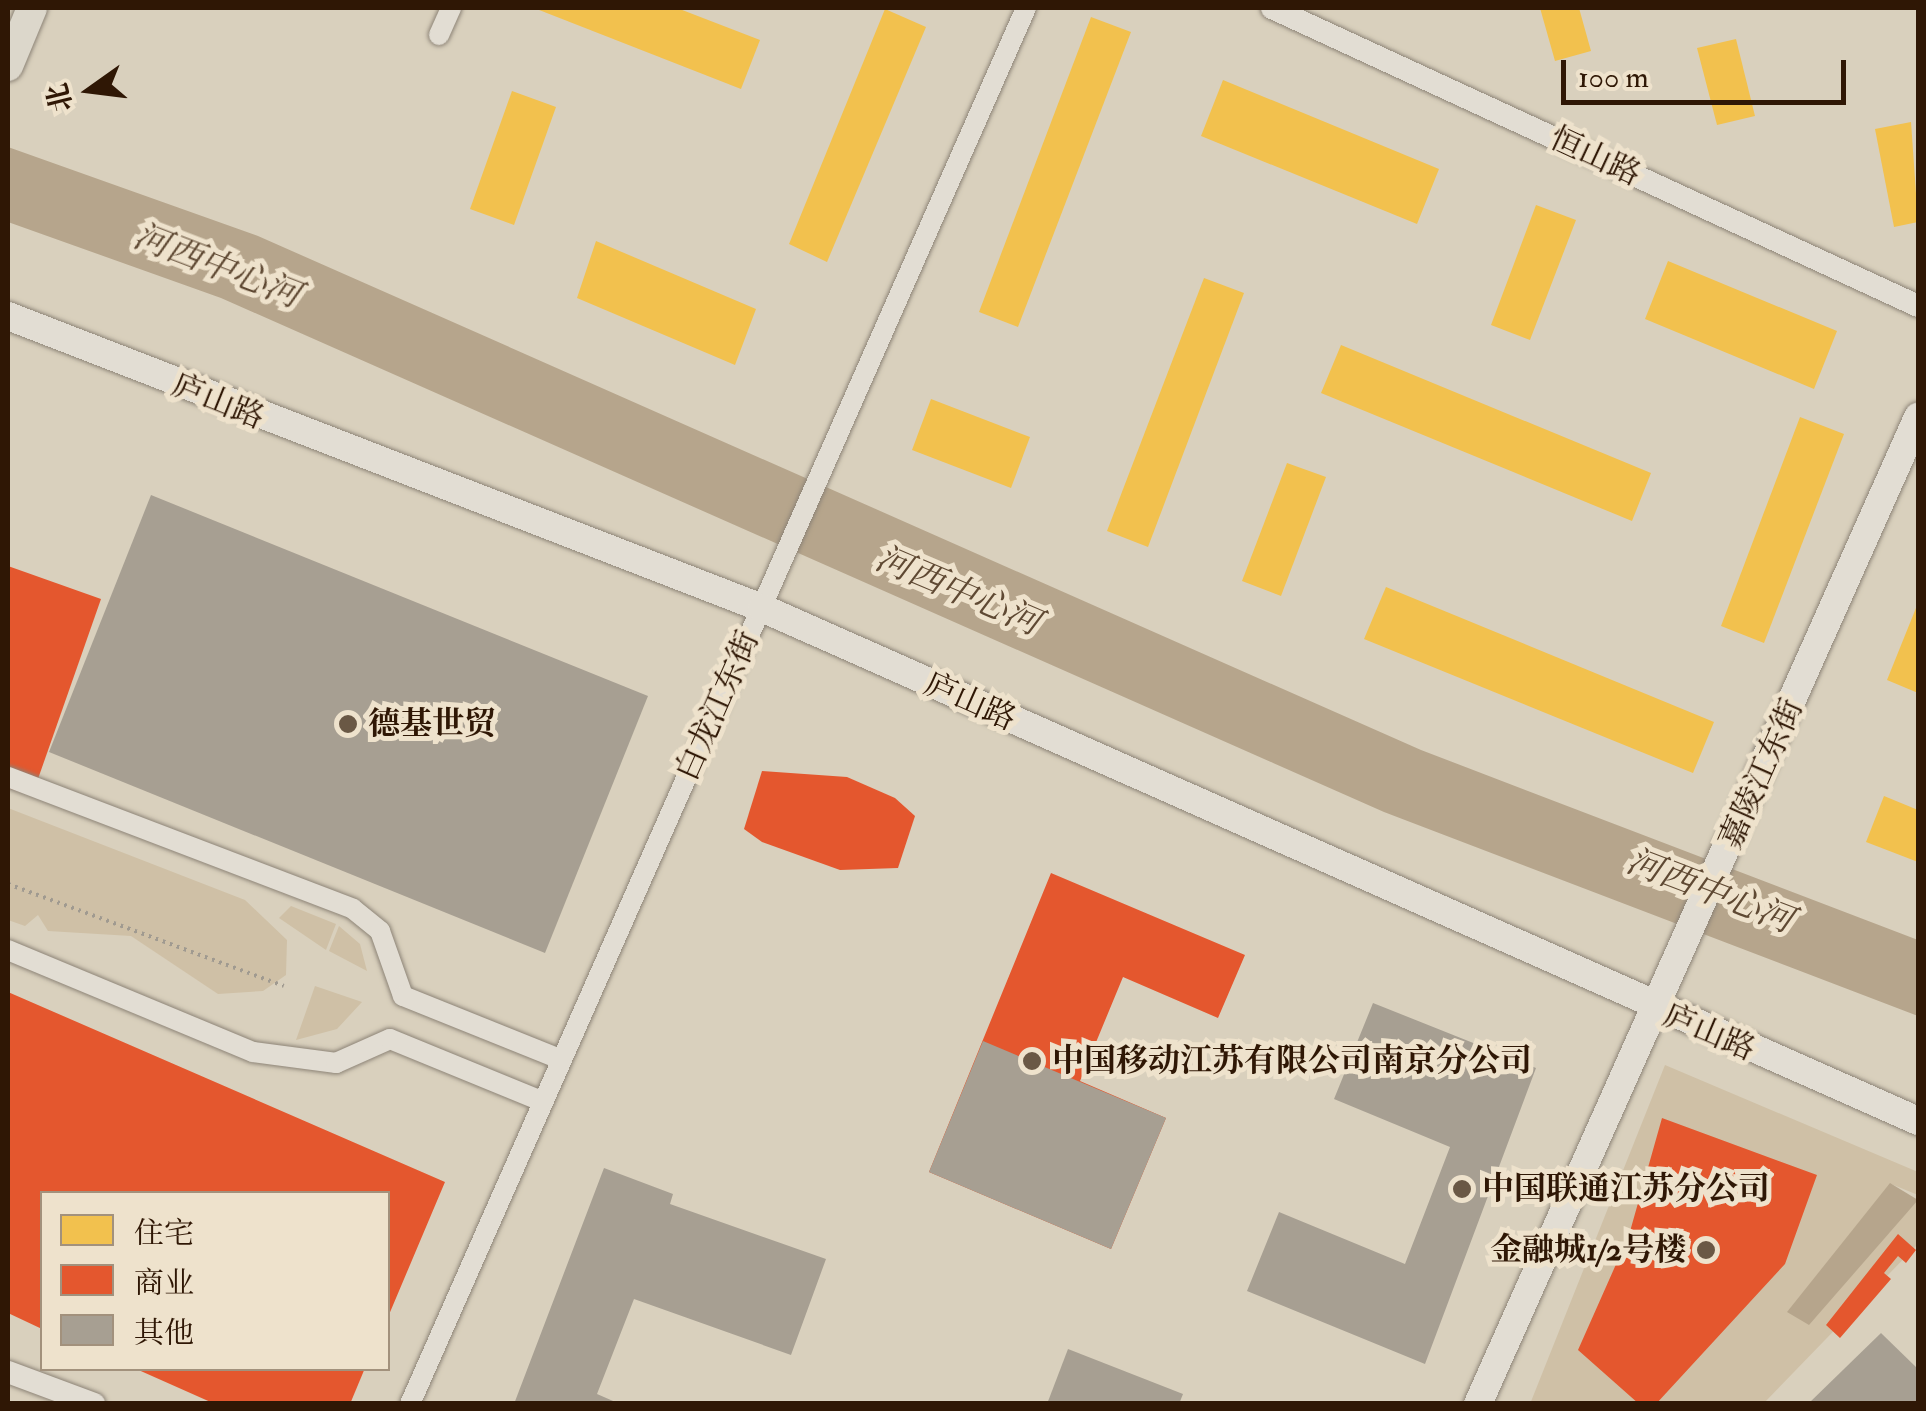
<!DOCTYPE html>
<meta charset="utf-8">
<style>
body{margin:0}
#map{position:relative;width:1926px;height:1411px;overflow:hidden;background:#d9d0bd;font-family:"IM FELL Double Pica","Noto Serif SC",serif}
div>[style]{position:absolute}
.green>*{inset:0;background:#cfc0a6}
.water>*{inset:0;background:#b6a58c}
.homes>*{inset:0;background:#f2c14e}
.shops>*{inset:0;background:#e4572e}
.building>*{inset:0;background:#a79f92}
.path>*{height:4px;margin-top:-2px;transform-origin:0;background:repeating-linear-gradient(90deg,#a09a90 0 2.5px,transparent 0 7.5px)}
.roads{filter:drop-shadow(0 0 2px #8d8477) drop-shadow(0 0 2px #8d8477)}
.minor>*{height:20px;margin:-10px;padding:0 10px;transform-origin:10px;border-radius:10px;background:#e2ddd3}
.tertiary>*{height:22px;margin:-11px;padding:0 11px;transform-origin:11px;border-radius:11px;background:#e2ddd3}
.secondary>*{height:28px;margin:-14px;padding:0 14px;transform-origin:14px;border-radius:14px;background:#e2ddd3}
.primary>*{height:30px;margin:-15px;padding:0 15px;transform-origin:15px;border-radius:15px;background:#dcd7cb}
.dots>*{width:28px;height:28px;translate:-50% -50%;box-sizing:border-box;border:5px solid #eee2cc;border-radius:50%}
span{translate:-50% -50%;white-space:nowrap;text-align:center;line-height:1.15;-webkit-text-stroke:10px #eee2cc;paint-order:stroke}
.street-label{font-size:32px;color:#2f1705}
.poi-label{font-size:32px;color:#2f1705;font-weight:700}
.left{translate:0 -50%;text-align:left}
.right{translate:-100% -50%;text-align:right}
.water-label{font-size:35px;color:#5f4933;font-style:italic}
.frame{position:absolute;inset:0;border:10px solid #2f1705;pointer-events:none}
.legend{position:absolute;left:40px;top:1191px;width:350px;height:180px;box-sizing:border-box;background:#eee2cc;border:2px solid #a2917c;margin:0;padding:12px 18px;list-style:none;font-size:30px;color:#2f1705}
.legend li{display:flex;align-items:center;gap:20px;height:50px}
.legend b{width:50px;border:2px solid #a2917c}
.north{position:absolute;left:40px;top:40px;width:100px;height:100px;-webkit-text-stroke:8px #eee2cc;paint-order:stroke;rotate:256deg;font-size:28px;font-weight:700;line-height:40px;text-align:center;color:#2f1705}
.north::after{content:'';display:block;margin:auto;width:35px;height:45px;background:#2f1705;clip-path:polygon(50% 0,100% 100%,50% 72%,0 100%)}
.scale{position:absolute;left:1561px;top:60px;width:285px;height:45px;box-sizing:border-box;border:5px solid #2f1705;border-top:0;padding-left:12px;font-size:30px;line-height:35px;white-space:nowrap;color:#2f1705;-webkit-text-stroke:8px #eee2cc;paint-order:stroke}
</style>
<div id="map">
<div class="green">
<div style="clip-path:polygon(8px 808px,245px 900px,287px 940px,286px 975px,263px 991px,218px 994px,131px 936px,48px 931px,38px 915px,25px 926px,8px 920px)"></div>
<div style="clip-path:polygon(291px 906px,336px 924px,326px 950px,279px 918px)"></div>
<div style="clip-path:polygon(339px 926px,360px 944px,367px 971px,329px 951px)"></div>
<div style="clip-path:polygon(315px 986px,362px 1002px,337px 1029px,296px 1040px)"></div>
<div style="clip-path:polygon(1665px 1065px,1918px 1172px,1918px 1195px,1891px 1184px,1889px 1194px,1906px 1211px,1918px 1200px,1918px 1244px,1764px 1403px,1530px 1404px)"></div>
</div>
<div class="water">
<div style="clip-path:polygon(8px 147px,258px 236px,1421px 750px,1918px 940px,1918px 1016px,1384px 812px,221px 298px,8px 222px)"></div>
<div style="clip-path:polygon(1890px 1183px,1918px 1200px,1809px 1325px,1787px 1312px)"></div>
</div>
<div class="homes">
<div style="clip-path:polygon(534px 8px,677px 8px,760px 40px,741px 89px)"></div>
<div style="clip-path:polygon(1540px 8px,1579px 8px,1591px 51px,1555px 61px)"></div>
<div style="clip-path:polygon(885px 9px,926px 27px,827px 262px,789px 244px)"></div>
<div style="clip-path:polygon(1091px 17px,1131px 32px,1018px 327px,979px 312px)"></div>
<div style="clip-path:polygon(1736px 39px,1755px 116px,1717px 125px,1697px 48px)"></div>
<div style="clip-path:polygon(1223px 80px,1439px 169px,1417px 224px,1201px 136px)"></div>
<div style="clip-path:polygon(512px 91px,556px 107px,514px 225px,470px 209px)"></div>
<div style="clip-path:polygon(1911px 122px,1918px 222px,1894px 227px,1875px 129px)"></div>
<div style="clip-path:polygon(1536px 205px,1576px 220px,1530px 340px,1491px 325px)"></div>
<div style="clip-path:polygon(596px 241px,756px 309px,735px 365px,577px 298px)"></div>
<div style="clip-path:polygon(1668px 261px,1837px 331px,1814px 389px,1645px 319px)"></div>
<div style="clip-path:polygon(1204px 278px,1244px 293px,1148px 547px,1107px 531px)"></div>
<div style="clip-path:polygon(1341px 345px,1651px 473px,1632px 521px,1321px 393px)"></div>
<div style="clip-path:polygon(931px 399px,1030px 437px,1011px 488px,912px 450px)"></div>
<div style="clip-path:polygon(1800px 417px,1844px 434px,1764px 643px,1721px 626px)"></div>
<div style="clip-path:polygon(1287px 463px,1326px 477px,1281px 596px,1242px 581px)"></div>
<div style="clip-path:polygon(1386px 587px,1714px 722px,1693px 773px,1364px 639px)"></div>
<div style="clip-path:polygon(1918px 603px,1918px 693px,1887px 680px)"></div>
<div style="clip-path:polygon(1884px 796px,1918px 810px,1918px 862px,1866px 842px)"></div>
</div>
<div class="shops">
<div style="clip-path:polygon(8px 566px,101px 599px,32px 796px,8px 788px)"></div>
<div style="clip-path:polygon(762px 771px,847px 777px,895px 798px,915px 816px,898px 868px,840px 870px,762px 842px,744px 829px)"></div>
<div style="clip-path:polygon(1051px 873px,1245px 955px,1218px 1018px,1123px 977px,1080px 1081px,1166px 1118px,1111px 1249px,929px 1172px)"></div>
<div style="clip-path:polygon(8px 992px,445px 1182px,388px 1317px,388px 1194px,42px 1194px,42px 1329px,8px 1313px)"></div>
<div style="clip-path:polygon(1662px 1118px,1817px 1175px,1785px 1264px,1656px 1404px,1639px 1404px,1578px 1350px,1629px 1235px)"></div>
<div style="clip-path:polygon(1898px 1234px,1916px 1250px,1906px 1263px,1898px 1256px,1884px 1273px,1891px 1279px,1840px 1338px,1826px 1325px)"></div>
<div style="clip-path:polygon(134px 1368px,365px 1368px,350px 1404px,215px 1404px)"></div>
</div>
<div class="building">
<div style="clip-path:polygon(151px 495px,648px 696px,545px 953px,49px 752px)"></div>
<div style="clip-path:polygon(1373px 1003px,1536px 1068px,1425px 1364px,1247px 1291px,1279px 1212px,1405px 1264px,1450px 1147px,1334px 1099px)"></div>
<div style="clip-path:polygon(983px 1041px,1166px 1118px,1111px 1249px,929px 1172px)"></div>
<div style="clip-path:polygon(604px 1168px,673px 1194px,670px 1204px,826px 1259px,791px 1355px,634px 1299px,597px 1394px,620px 1404px,514px 1404px)"></div>
<div style="clip-path:polygon(1881px 1333px,1918px 1369px,1918px 1404px,1808px 1404px)"></div>
<div style="clip-path:polygon(1068px 1349px,1183px 1394px,1179px 1404px,1047px 1404px)"></div>
</div>
<div class="path">
<div style="left:8px;top:884px;width:294px;rotate:20.3deg"></div>
</div>
<div class="roads">
<div class="minor">
<div style="left:439px;top:35px;width:30px;rotate:-66deg"></div>
<div style="left:8px;top:777px;width:369px;rotate:20.9deg"></div>
<div style="left:353px;top:909px;width:35px;rotate:39deg"></div>
<div style="left:380px;top:931px;width:69px;rotate:70.5deg"></div>
<div style="left:403px;top:996px;width:169px;rotate:21.9deg"></div>
<div style="left:8px;top:950px;width:265px;rotate:22.6deg"></div>
<div style="left:253px;top:1052px;width:84px;rotate:7.5deg"></div>
<div style="left:336px;top:1063px;width:59px;rotate:-24deg"></div>
<div style="left:390px;top:1039px;width:163px;rotate:22.3deg"></div>
<div style="left:410px;top:1404px;width:1526px;rotate:-66.19deg"></div>
</div>
<div class="tertiary">
<div style="left:1272px;top:8px;width:711px;rotate:24.76deg"></div>
<div style="left:8px;top:1372px;width:92px;rotate:20.4deg"></div>
</div>
<div class="secondary">
<div style="left:8px;top:316px;width:809px;rotate:21.17deg"></div>
<div style="left:762px;top:608px;width:1265px;rotate:23.93deg"></div>
<div style="left:1478px;top:1404px;width:1081px;rotate:-65.97deg"></div>
</div>
<div class="primary">
<div style="left:8px;top:66px;width:63px;rotate:-67.5deg"></div>
</div>
</div>
<div class="dots">
<div style="left:348px;top:724px;background:#6a5845"></div>
<div style="left:1032px;top:1061px;background:#6a5845"></div>
<div style="left:1462px;top:1189px;background:#6a5845"></div>
<div style="left:1706px;top:1250px;background:#6a5845"></div>
</div>
<div class="street-label">
<span style="left:1595px;top:157px;rotate:25deg">恒山路</span>
<span style="left:218px;top:402px;rotate:22deg">庐山路</span>
<span style="left:970px;top:702px;rotate:24deg">庐山路</span>
<span style="left:718px;top:706px;rotate:-66deg">白龙江东街</span>
<span style="left:1762px;top:774px;rotate:-66deg">嘉陵江东街</span>
<span style="left:1709px;top:1033px;rotate:23deg">庐山路</span>
</div>
<div class="poi-label">
<span class="left" style="left:368px;top:724px">德基世贸</span>
<span class="left" style="left:1052px;top:1061px">中国移动江苏有限公司南京分公司</span>
<span class="left" style="left:1482px;top:1189px">中国联通江苏分公司</span>
<span class="right" style="left:1686px;top:1250px">金融城1/2号楼</span>
</div>
<div class="water-label">
<span style="left:217px;top:266px;rotate:21deg">河西中心河</span>
<span style="left:958px;top:591px;rotate:23deg">河西中心河</span>
<span style="left:1710px;top:891px;rotate:21deg">河西中心河</span>
</div>
<div class="frame"></div>
<ul class="legend">
<li><b style="height:28px;background:#f2c14e"></b>住宅</li>
<li><b style="height:28px;background:#e4572e"></b>商业</li>
<li><b style="height:28px;background:#a79f92"></b>其他</li>
</ul>
<div class="north">北</div>
<div class="scale">100 m</div>
</div>
